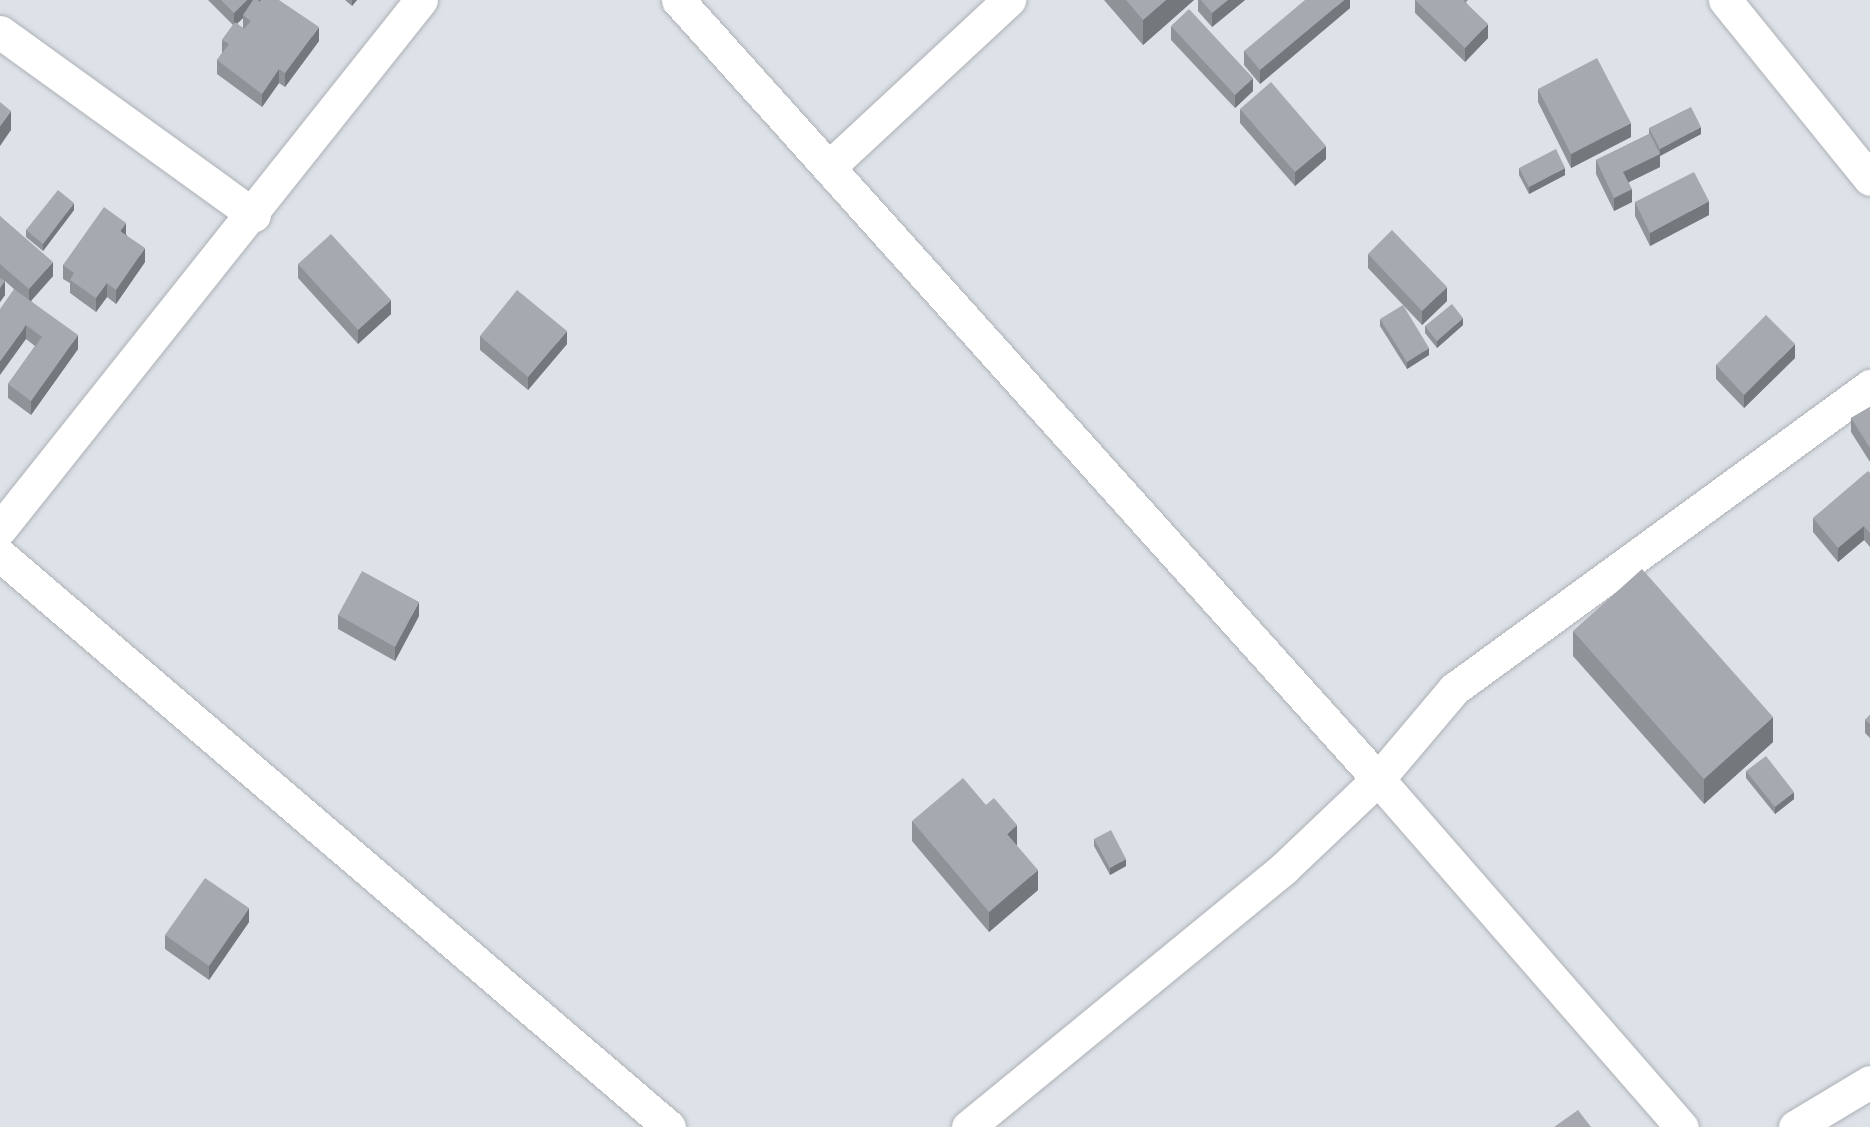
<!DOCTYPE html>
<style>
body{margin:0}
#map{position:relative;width:1870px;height:1127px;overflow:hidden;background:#dde2e8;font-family:"Golos Text",sans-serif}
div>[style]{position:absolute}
.roads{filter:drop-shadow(0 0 2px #adb1b6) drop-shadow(0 0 2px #adb1b6)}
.minor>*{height:33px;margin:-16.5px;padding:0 16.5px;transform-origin:16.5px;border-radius:16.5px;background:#fff}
.tertiary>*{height:33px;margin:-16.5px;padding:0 16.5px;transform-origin:16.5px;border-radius:16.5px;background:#fff}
.wall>*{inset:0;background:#8f9297}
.shaded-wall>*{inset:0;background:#74777b}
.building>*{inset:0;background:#a6aab0}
span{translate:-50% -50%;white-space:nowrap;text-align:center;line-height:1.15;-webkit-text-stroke:5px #dde2e8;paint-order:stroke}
</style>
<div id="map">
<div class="roads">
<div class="minor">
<div style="left:1725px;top:0;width:230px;rotate:51deg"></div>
<div style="left:0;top:32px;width:313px;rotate:35.8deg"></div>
<div style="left:829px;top:167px;width:246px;rotate:-42.9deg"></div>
<div style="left:0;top:529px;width:676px;rotate:-51.49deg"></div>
<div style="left:1378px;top:779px;width:118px;rotate:-49.8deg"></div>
<div style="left:1454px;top:689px;width:515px;rotate:-36.07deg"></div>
<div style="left:1795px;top:1127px;width:87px;rotate:-31deg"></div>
</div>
<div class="tertiary">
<div style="left:678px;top:0;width:1047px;rotate:48.06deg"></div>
<div style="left:1378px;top:779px;width:462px;rotate:48.9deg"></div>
<div style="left:0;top:555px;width:880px;rotate:40.53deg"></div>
<div style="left:968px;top:1127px;width:407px;rotate:-39.3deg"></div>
<div style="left:1283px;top:869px;width:131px;rotate:-43.5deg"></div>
</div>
</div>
<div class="wall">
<div style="clip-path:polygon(evenodd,208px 0,261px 0,319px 41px,285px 87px,279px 83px,262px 107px,217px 74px,217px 60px,222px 53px,222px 40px,233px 25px,208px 0,243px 18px,243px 28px,237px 24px,243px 18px)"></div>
<div style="clip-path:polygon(345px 0,357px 0,352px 6px)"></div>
<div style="clip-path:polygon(1104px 0,1194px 0,1143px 45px)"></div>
<div style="clip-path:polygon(1198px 0,1245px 0,1212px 27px,1198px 11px)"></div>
<div style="clip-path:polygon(1350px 0,1350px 8px,1260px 84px,1244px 65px,1244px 51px)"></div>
<div style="clip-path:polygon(1415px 0,1468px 0,1466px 2px,1488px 38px,1465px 62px,1415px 13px)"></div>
<div style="clip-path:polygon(1171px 26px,1253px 91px,1235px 108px,1171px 40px)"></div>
<div style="clip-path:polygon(1538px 89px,1631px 137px,1571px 168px,1538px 102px)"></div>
<div style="clip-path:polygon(1240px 109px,1326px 159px,1295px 186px,1240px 123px)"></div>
<div style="clip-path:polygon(1649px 128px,1701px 134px,1660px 156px,1660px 167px,1629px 182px,1632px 202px,1614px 211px,1596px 174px,1596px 160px,1649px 134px)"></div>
<div style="clip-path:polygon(1519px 168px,1565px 175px,1529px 194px,1519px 175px)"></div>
<div style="clip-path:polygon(1635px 202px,1709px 215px,1650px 246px,1635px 216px)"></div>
<div style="clip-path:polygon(74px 210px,43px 251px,26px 237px,26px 230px)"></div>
<div style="clip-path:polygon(0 216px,53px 276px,31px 301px,78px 349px,31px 415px,8px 398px,8px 384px,35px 346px,26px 339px,14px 289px,5px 281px,5px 295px,0 302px)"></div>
<div style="clip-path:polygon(126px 234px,145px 262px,116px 304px,107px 297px,96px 312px,70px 293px,70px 283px,63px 279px,63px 265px)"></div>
<div style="clip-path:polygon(1368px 254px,1447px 301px,1422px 325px,1368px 268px)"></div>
<div style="clip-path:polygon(298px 264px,391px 314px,358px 344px,298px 278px)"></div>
<div style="clip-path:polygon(1380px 319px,1429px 355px,1407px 369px,1380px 326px)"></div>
<div style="clip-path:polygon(1463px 325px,1437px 348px,1425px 333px,1425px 326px)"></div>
<div style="clip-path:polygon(480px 336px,567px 344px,528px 390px,480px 350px)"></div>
<div style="clip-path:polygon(1795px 358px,1744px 408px,1716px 379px,1716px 365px)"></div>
<div style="clip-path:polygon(1870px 407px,1870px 462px,1851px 432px,1851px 418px)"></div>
<div style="clip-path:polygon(1870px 473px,1870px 547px,1864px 540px,1838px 562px,1813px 532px,1813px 518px)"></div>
<div style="clip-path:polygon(338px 615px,419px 616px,395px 661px,338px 629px)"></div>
<div style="clip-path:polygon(1573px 631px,1773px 742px,1704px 804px,1573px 656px)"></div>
<div style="clip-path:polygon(1870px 715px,1870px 738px,1865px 733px,1865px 720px)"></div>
<div style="clip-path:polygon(1746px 771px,1794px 799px,1775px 814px,1746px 778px)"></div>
<div style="clip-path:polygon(912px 821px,1017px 845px,1016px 845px,1038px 890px,989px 932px,912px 841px)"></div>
<div style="clip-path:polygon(1094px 839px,1126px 866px,1110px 875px,1094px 846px)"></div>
<div style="clip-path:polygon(249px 922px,209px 980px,165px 949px,165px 935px)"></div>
</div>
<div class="shaded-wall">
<div style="clip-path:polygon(247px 0,261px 0,245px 16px,243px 15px,243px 18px,234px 26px,234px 13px)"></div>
<div style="clip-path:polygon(352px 0,357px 0,352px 6px)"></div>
<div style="clip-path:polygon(1166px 0,1194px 0,1143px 45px,1143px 20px)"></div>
<div style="clip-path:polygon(1228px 0,1245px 0,1212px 27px,1212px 13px)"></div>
<div style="clip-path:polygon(1344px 0,1350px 0,1350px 8px,1260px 84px,1260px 70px)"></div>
<div style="clip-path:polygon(1488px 24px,1488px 38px,1465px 62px,1465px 48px)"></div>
<div style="clip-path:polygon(319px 27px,319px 41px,285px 87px,285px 73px)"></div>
<div style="clip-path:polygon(279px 69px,279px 83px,262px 107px,262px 94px)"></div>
<div style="clip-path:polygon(1253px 78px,1253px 91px,1235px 108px,1235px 95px)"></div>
<div style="clip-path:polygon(11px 111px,11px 130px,0 146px,0 126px)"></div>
<div style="clip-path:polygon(1631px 123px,1631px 137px,1571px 168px,1571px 154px)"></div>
<div style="clip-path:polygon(1701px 127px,1701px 134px,1660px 156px,1660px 167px,1623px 185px,1623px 172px,1660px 154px,1660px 149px)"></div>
<div style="clip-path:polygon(1326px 146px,1326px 159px,1295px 186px,1295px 172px)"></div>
<div style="clip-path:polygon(1565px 168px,1565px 175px,1529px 194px,1529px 187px)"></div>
<div style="clip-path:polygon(1632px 189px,1632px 202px,1614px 211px,1614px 198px)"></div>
<div style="clip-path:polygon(1709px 201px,1709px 215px,1650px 246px,1650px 233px)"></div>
<div style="clip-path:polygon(74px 203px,74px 210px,43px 251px,43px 244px)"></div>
<div style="clip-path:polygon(126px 223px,126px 236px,120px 231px)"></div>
<div style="clip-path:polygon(145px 248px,145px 262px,116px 304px,116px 290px)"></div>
<div style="clip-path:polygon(53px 262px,53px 276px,29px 303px,29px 289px)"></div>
<div style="clip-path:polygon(5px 281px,5px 295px,0 302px,0 288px)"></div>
<div style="clip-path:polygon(107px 283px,107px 297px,96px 312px,96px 298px)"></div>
<div style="clip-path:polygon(1447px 287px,1447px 301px,1422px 325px,1422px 311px)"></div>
<div style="clip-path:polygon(391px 300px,391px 314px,358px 344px,358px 330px)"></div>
<div style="clip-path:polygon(1463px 318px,1463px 325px,1437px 348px,1437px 341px)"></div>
<div style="clip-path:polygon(26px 325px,26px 339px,0 375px,0 361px)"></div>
<div style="clip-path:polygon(567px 331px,567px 344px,528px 390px,528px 377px)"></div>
<div style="clip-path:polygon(78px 335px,78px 349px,31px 415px,31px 401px)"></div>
<div style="clip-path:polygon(1795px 344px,1795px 358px,1744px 408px,1744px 395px)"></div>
<div style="clip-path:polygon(1429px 348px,1429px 355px,1407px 369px,1407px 362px)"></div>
<div style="clip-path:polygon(1864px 526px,1864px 540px,1838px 562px,1838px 548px)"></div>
<div style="clip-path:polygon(419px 602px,419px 616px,395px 661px,395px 647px)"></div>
<div style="clip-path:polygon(1773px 717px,1773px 742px,1704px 804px,1704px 779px)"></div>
<div style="clip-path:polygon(1794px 792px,1794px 799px,1775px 814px,1775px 807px)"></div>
<div style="clip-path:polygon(1017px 825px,1017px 845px,1007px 854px,1007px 834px)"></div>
<div style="clip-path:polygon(1126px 859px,1126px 866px,1110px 875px,1110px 868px)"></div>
<div style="clip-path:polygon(1038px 870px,1038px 890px,989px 932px,989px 912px)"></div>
<div style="clip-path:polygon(249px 908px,249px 922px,209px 980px,209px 966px)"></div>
</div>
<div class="building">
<div style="clip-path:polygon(221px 0,247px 0,234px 13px)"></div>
<div style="clip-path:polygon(253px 0,258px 0,260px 2px,261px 0,279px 0,319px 27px,285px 73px,279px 69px,262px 94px,217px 60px,229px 44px,222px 40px,235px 22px,244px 29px,251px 21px,243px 15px)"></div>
<div style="clip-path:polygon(1126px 0,1166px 0,1143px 20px)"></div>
<div style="clip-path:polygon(1201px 0,1228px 0,1212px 13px)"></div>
<div style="clip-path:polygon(1305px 0,1344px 0,1260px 70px,1244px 51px)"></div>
<div style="clip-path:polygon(1415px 0,1463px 0,1488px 24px,1465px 48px)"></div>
<div style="clip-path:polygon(1189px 9px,1253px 78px,1235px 95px,1171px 26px)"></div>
<div style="clip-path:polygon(1597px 58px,1631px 123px,1571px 154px,1538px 89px)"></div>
<div style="clip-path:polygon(1271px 82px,1326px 146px,1295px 172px,1240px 109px)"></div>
<div style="clip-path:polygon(0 102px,11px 111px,0 126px)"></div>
<div style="clip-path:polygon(1691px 107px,1701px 127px,1660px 149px,1649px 128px)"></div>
<div style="clip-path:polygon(1650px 134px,1660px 154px,1623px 172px,1632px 189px,1614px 198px,1596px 160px)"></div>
<div style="clip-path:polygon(1556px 149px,1565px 168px,1529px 187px,1519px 168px)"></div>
<div style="clip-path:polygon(1694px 172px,1709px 201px,1650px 233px,1635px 202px)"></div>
<div style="clip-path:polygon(58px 190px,74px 203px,43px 244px,26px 230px)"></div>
<div style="clip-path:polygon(104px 207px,126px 223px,120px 231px,145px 248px,116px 290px,107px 283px,96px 298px,70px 280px,74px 273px,63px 265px)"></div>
<div style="clip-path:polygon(0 216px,53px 262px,29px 289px,0 264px)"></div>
<div style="clip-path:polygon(1392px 230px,1447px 287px,1422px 311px,1368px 254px)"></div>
<div style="clip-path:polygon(331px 234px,391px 300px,358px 330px,298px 264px)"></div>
<div style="clip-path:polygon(0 278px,5px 281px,0 288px)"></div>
<div style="clip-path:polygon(14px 289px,78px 335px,31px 401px,8px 384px,42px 337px,26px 325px,0 361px,0 309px)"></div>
<div style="clip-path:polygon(517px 290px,567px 331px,528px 377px,480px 336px)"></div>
<div style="clip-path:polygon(1452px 304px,1463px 318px,1437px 341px,1425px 326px)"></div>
<div style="clip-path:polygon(1403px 305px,1429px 348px,1407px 362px,1380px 319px)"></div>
<div style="clip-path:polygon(1766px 315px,1795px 344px,1744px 395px,1716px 365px)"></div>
<div style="clip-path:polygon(1870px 407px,1870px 448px,1851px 418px)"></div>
<div style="clip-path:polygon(1868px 471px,1870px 473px,1870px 533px,1864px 526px,1838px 548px,1813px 518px)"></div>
<div style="clip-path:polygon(1642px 569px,1773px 717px,1704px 779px,1573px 631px)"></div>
<div style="clip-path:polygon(362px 571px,419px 602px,395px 647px,338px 615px)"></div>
<div style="clip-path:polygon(1870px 715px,1870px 724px,1865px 720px)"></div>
<div style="clip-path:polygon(1766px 756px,1794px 792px,1775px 807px,1746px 771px)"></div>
<div style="clip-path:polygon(963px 778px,986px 805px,994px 798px,1017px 825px,1007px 834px,1038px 870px,989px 912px,912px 821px)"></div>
<div style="clip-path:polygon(1111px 830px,1126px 859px,1110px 868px,1094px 839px)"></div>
<div style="clip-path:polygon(205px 878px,249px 908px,209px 966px,165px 935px)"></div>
<div style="clip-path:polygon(1578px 1110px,1591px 1127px,1554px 1127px)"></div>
</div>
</div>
